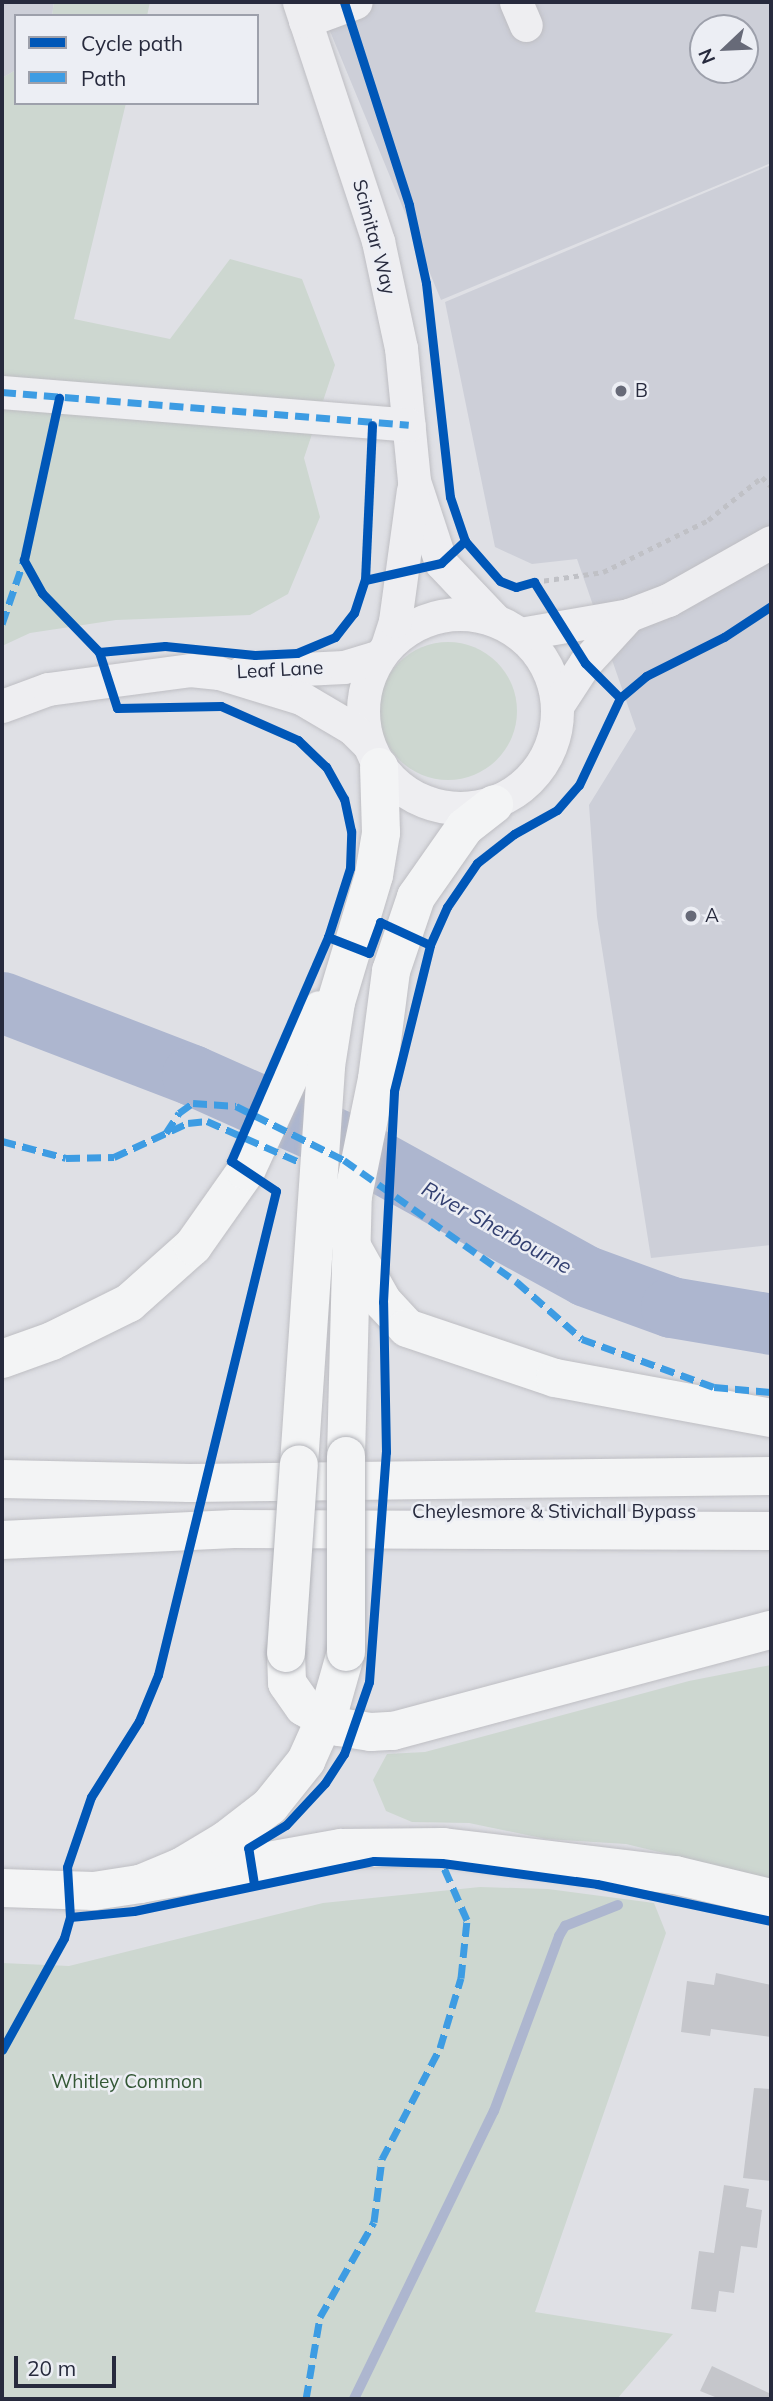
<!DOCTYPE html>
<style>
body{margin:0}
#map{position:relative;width:773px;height:2401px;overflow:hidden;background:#dfe0e5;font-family:Mulish,sans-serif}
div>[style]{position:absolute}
.built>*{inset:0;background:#cdcfd8}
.green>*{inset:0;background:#cdd7d0}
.round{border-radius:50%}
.stream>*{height:10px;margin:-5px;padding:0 5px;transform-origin:5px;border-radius:5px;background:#adb6cf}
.river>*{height:61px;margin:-30.5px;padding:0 30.5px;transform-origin:30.5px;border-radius:30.5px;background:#adb6cf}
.building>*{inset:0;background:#c5c6cb}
.path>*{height:4.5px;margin-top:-2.25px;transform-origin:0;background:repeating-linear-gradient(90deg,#c0c1c6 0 5px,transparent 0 10px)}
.roads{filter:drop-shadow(0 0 2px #bebec3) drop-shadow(0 0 2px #bebec3)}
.minor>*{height:33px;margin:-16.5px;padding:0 16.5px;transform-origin:16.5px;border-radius:16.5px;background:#eeeef1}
.minor>.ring{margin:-16.5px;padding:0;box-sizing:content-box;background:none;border:33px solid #eeeef1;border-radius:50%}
.highway>*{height:38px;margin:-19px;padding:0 19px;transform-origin:19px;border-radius:19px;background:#f3f4f5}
.bridges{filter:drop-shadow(0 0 2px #b2b3b9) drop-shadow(0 0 2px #b2b3b9)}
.highway-bridge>*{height:38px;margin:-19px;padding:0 19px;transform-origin:19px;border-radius:19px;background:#f3f4f5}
.quiet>*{height:7px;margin-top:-3.5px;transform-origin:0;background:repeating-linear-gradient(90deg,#3d9ce3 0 14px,transparent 0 21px)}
.cycleway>*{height:9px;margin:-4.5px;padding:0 4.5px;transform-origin:4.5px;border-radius:4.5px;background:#0057b8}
.dots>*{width:19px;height:19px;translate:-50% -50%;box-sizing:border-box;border:4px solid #eceef4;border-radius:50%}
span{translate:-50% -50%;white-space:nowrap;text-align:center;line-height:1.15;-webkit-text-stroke:5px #eceef4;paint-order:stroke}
.street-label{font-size:19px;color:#272a3d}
.poi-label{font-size:19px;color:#272a3d}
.left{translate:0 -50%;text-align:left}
.park-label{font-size:19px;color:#345836}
.water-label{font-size:21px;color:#323f70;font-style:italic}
.frame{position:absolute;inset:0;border:4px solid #272a3d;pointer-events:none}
.legend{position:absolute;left:14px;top:14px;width:245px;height:91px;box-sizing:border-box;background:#eceef4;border:2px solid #9da0ab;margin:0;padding:9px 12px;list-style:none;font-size:21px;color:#272a3d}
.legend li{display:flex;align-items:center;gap:14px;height:35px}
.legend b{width:35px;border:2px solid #9da0ab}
.north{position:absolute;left:689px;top:14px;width:70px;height:70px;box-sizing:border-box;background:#eceef4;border:2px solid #9da0ab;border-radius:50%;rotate:247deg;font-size:19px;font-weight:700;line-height:28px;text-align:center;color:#272a3d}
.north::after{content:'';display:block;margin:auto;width:24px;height:32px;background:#676a78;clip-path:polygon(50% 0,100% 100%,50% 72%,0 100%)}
.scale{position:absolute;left:14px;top:2356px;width:102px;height:32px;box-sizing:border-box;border:4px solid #272a3d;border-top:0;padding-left:9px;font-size:21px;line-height:24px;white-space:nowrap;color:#272a3d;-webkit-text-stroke:5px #eceef4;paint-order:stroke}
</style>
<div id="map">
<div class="built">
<div style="clip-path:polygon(2px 2px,54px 2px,52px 16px,16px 16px,16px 70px,2px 78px)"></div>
<div style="clip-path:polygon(evenodd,318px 2px,771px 2px,771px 163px,441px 300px,318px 2px,703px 28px,745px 28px,745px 70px,703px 70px,703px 28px)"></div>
<div style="clip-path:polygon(771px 165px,771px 1245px,651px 1258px,597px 917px,589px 805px,636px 729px,577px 559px,532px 564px,495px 547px,445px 302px)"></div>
</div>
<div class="green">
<div style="clip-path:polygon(54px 2px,150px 2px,147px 16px,52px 16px)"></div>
<div style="clip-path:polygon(16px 70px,16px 103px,126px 103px,74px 319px,170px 339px,230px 259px,302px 279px,335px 365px,304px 458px,320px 517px,288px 594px,250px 615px,116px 620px,30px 633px,2px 646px,2px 78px)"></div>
<div class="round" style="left:379px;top:642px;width:138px;height:138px"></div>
<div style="clip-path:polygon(771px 1665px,771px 1879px,626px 1844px,546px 1839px,469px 1823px,412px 1822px,386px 1811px,373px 1780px,387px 1754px,425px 1752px,689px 1681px)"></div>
<div style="clip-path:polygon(480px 1887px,548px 1889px,654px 1903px,666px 1933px,535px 2312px,673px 2334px,617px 2399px,2px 2399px,2px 1963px,69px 1966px,323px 1903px)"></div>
</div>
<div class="stream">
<div style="left:354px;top:2399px;width:320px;rotate:-64.1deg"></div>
<div style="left:494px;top:2111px;width:187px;rotate:-69.6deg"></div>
<div style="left:559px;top:1936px;width:12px;rotate:-59deg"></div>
<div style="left:565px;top:1926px;width:57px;rotate:-21.6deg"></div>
</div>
<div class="river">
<div style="left:2px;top:1002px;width:204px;rotate:21deg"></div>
<div style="left:192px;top:1075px;width:167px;rotate:24deg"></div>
<div style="left:345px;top:1143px;width:275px;rotate:28.9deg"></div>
<div style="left:586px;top:1276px;width:90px;rotate:20deg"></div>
<div style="left:671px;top:1307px;width:101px;rotate:9.6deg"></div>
</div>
<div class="building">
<div style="clip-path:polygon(716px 1973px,771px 1985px,771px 2037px,711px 2029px,710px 2036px,681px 2032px,687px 1981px,714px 1985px)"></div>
<div style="clip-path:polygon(754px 2088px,771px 2089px,771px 2181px,743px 2178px)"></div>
<div style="clip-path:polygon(724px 2185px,749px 2189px,746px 2207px,762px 2210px,757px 2248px,741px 2246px,734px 2293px,719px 2291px,716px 2312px,691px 2309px,699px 2251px,714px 2253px)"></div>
<div style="clip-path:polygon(712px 2366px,771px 2394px,771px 2399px,720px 2399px,700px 2391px)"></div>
</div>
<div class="path">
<div style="left:534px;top:582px;width:70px;rotate:-8.2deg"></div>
<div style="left:603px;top:572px;width:117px;rotate:-26.3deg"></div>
<div style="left:708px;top:520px;width:69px;rotate:-38.5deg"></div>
<div style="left:762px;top:477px;width:13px;rotate:45deg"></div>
</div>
<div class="roads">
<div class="minor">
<div style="left:299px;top:2px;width:252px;rotate:71.7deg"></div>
<div style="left:378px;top:241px;width:109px;rotate:77.9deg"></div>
<div style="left:401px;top:348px;width:134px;rotate:84.4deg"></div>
<div style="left:414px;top:481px;width:86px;rotate:71.8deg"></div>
<div style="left:441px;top:563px;width:79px;rotate:46.5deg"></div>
<div style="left:516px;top:2px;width:25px;rotate:67deg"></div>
<div style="left:305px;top:21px;width:54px;rotate:-20.4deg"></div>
<div style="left:2px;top:392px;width:408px;rotate:4.6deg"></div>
<div class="ring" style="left:363px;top:614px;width:161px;height:161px"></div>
<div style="left:520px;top:634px;width:111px;rotate:-9.9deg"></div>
<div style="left:629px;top:615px;width:42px;rotate:-21deg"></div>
<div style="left:668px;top:600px;width:118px;rotate:-29.4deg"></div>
<div style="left:387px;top:646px;width:26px;rotate:-72deg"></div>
<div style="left:395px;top:621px;width:132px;rotate:-82.2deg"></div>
<div style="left:242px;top:672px;width:102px;rotate:-2.8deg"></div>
<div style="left:344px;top:667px;width:37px;rotate:-17deg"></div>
<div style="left:2px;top:706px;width:49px;rotate:-20.3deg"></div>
<div style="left:48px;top:689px;width:143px;rotate:-7.6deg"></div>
<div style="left:190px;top:670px;width:29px;rotate:6deg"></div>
<div style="left:219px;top:673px;width:86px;rotate:17deg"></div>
<div style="left:301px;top:698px;width:59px;rotate:30.5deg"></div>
<div style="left:352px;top:728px;width:21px;rotate:45deg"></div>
<div style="left:557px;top:706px;width:51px;rotate:-56.9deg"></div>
<div style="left:585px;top:663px;width:65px;rotate:-47.5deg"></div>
</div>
<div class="highway">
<div style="left:351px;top:1245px;width:65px;rotate:60.7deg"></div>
<div style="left:383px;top:1302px;width:35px;rotate:47deg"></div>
<div style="left:407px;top:1328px;width:156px;rotate:18.7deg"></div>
<div style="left:555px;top:1378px;width:220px;rotate:10.5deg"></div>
<div style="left:2px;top:1359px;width:53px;rotate:-19.8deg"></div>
<div style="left:52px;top:1341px;width:86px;rotate:-26.3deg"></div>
<div style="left:129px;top:1303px;width:86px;rotate:-41.7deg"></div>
<div style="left:193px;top:1246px;width:92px;rotate:-54.8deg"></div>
<div style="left:246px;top:1171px;width:177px;rotate:-65.3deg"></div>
<div style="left:346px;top:1456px;width:260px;rotate:-88.5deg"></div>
<div style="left:353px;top:1196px;width:119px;rotate:-78.4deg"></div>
<div style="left:377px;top:1079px;width:109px;rotate:-82.6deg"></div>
<div style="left:391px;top:971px;width:78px;rotate:-71.3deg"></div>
<div style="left:416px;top:897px;width:85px;rotate:-55deg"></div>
<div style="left:465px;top:827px;width:37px;rotate:-38deg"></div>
<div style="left:299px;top:1464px;width:399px;rotate:-86.1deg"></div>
<div style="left:326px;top:1066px;width:65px;rotate:-81.1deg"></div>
<div style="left:336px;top:1002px;width:133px;rotate:-73.3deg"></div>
<div style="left:374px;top:875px;width:43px;rotate:-80.5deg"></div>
<div style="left:381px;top:833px;width:66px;rotate:-91.7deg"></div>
<div style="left:2px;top:1479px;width:188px;rotate:1.2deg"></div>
<div style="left:190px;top:1483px;width:581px;rotate:-0.69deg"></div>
<div style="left:2px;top:1540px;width:232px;rotate:-2.7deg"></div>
<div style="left:234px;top:1529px;width:537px;rotate:0.21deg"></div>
<div style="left:286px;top:1653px;width:30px;rotate:88deg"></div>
<div style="left:287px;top:1683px;width:29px;rotate:55deg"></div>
<div style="left:304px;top:1707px;width:40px;rotate:29.7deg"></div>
<div style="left:339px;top:1727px;width:32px;rotate:9deg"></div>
<div style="left:371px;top:1732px;width:22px;rotate:-3deg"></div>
<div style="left:393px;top:1731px;width:391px;rotate:-15deg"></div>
<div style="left:140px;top:1884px;width:204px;rotate:-10.2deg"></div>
<div style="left:341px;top:1848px;width:102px;rotate:-0.6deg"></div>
<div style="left:443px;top:1847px;width:234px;rotate:6.9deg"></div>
<div style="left:675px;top:1875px;width:99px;rotate:13.5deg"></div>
<div style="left:2px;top:1888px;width:92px;rotate:1.9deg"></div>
<div style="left:94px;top:1891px;width:47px;rotate:-8.7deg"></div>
<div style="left:140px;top:1884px;width:44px;rotate:-22.5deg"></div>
<div style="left:181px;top:1867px;width:52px;rotate:-31deg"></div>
<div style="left:226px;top:1840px;width:56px;rotate:-37.7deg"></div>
<div style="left:270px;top:1806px;width:58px;rotate:-51.3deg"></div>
<div style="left:306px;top:1761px;width:61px;rotate:-65.9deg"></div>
<div style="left:331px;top:1705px;width:55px;rotate:-74.2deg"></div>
</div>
</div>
<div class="bridges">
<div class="highway-bridge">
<div style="left:346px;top:1652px;width:196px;rotate:-90deg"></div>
<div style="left:286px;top:1653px;width:189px;rotate:-86.1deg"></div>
</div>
</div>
<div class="quiet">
<div style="left:2px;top:392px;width:408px;rotate:4.6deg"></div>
<div style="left:2px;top:624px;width:68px;rotate:-71deg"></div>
<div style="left:166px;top:1133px;width:24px;rotate:-57deg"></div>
<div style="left:179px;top:1113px;width:17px;rotate:-36deg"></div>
<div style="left:193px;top:1103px;width:43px;rotate:4deg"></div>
<div style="left:236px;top:1106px;width:121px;rotate:26.6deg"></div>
<div style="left:344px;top:1160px;width:212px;rotate:35.2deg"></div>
<div style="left:517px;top:1282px;width:86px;rotate:41.2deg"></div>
<div style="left:582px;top:1339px;width:140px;rotate:20deg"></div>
<div style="left:714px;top:1387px;width:57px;rotate:5deg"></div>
<div style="left:2px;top:1141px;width:66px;rotate:14.9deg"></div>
<div style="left:66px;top:1158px;width:48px;rotate:-1.2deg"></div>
<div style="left:114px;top:1157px;width:81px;rotate:-24.7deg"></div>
<div style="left:188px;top:1123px;width:19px;rotate:-6deg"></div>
<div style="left:207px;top:1121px;width:104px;rotate:23.9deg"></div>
<div style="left:306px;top:2399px;width:83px;rotate:-80.3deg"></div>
<div style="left:320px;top:2317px;width:109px;rotate:-60.4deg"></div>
<div style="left:374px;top:2222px;width:64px;rotate:-82.8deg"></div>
<div style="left:382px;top:2159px;width:125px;rotate:-62.4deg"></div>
<div style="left:440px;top:2048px;width:73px;rotate:-73.3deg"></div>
<div style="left:461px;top:1978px;width:58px;rotate:-84.1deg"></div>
<div style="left:467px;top:1920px;width:62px;rotate:-113.7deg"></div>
</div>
<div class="cycleway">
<div style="left:344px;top:2px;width:213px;rotate:72.2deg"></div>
<div style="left:409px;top:205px;width:80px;rotate:77.7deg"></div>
<div style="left:426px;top:283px;width:215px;rotate:83.6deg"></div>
<div style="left:450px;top:497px;width:46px;rotate:71.2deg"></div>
<div style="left:365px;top:580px;width:78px;rotate:-12.6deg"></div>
<div style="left:441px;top:563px;width:33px;rotate:-43deg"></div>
<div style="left:465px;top:541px;width:53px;rotate:48.8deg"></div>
<div style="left:500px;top:581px;width:17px;rotate:21deg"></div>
<div style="left:516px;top:587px;width:19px;rotate:-16deg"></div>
<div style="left:534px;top:582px;width:96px;rotate:57.8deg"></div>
<div style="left:585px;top:663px;width:49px;rotate:45deg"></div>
<div style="left:99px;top:652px;width:66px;rotate:-5.2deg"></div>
<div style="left:165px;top:646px;width:90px;rotate:5.7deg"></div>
<div style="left:255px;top:655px;width:42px;rotate:-2.7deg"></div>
<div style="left:297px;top:653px;width:41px;rotate:-22.8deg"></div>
<div style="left:335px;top:637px;width:31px;rotate:-52deg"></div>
<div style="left:354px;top:613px;width:35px;rotate:-72deg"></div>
<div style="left:365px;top:580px;width:155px;rotate:-87.4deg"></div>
<div style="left:328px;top:937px;width:44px;rotate:21.3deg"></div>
<div style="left:369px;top:953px;width:33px;rotate:-70deg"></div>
<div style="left:380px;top:922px;width:55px;rotate:24.7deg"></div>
<div style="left:254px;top:1884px;width:36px;rotate:-99deg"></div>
<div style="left:248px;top:1848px;width:44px;rotate:-31.2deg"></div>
<div style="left:286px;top:1825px;width:57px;rotate:-47.1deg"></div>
<div style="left:325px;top:1783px;width:35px;rotate:-57deg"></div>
<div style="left:344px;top:1754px;width:76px;rotate:-70.9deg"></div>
<div style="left:369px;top:1682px;width:231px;rotate:-85.8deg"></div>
<div style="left:386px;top:1452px;width:150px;rotate:-91.1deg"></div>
<div style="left:383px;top:1302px;width:211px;rotate:-87deg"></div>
<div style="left:394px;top:1091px;width:150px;rotate:-76.1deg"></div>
<div style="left:430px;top:945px;width:42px;rotate:-65.9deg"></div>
<div style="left:447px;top:907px;width:53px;rotate:-55.7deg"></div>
<div style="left:477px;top:863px;width:47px;rotate:-38.1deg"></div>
<div style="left:514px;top:834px;width:49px;rotate:-29.2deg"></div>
<div style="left:557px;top:810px;width:33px;rotate:-49deg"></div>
<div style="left:579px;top:785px;width:96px;rotate:-64.8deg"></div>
<div style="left:620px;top:698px;width:34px;rotate:-40deg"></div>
<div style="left:646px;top:676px;width:87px;rotate:-26.6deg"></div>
<div style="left:724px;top:637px;width:56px;rotate:-33.4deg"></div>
<div style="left:70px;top:1917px;width:64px;rotate:-5.4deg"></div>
<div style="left:134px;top:1911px;width:245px;rotate:-11.8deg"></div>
<div style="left:374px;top:1861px;width:68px;rotate:1.7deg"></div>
<div style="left:442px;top:1863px;width:156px;rotate:7.7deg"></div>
<div style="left:597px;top:1884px;width:178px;rotate:12deg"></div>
<div style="left:2px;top:2050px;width:128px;rotate:-61deg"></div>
<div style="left:64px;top:1938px;width:22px;rotate:-74deg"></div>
<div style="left:70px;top:1917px;width:50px;rotate:-93.4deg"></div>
<div style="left:67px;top:1867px;width:74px;rotate:-71.1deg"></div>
<div style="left:91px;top:1797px;width:90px;rotate:-57.7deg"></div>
<div style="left:139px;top:1721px;width:50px;rotate:-67.6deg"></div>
<div style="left:158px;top:1675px;width:498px;rotate:-76.3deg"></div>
<div style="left:276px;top:1191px;width:54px;rotate:-146.3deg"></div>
<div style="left:231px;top:1161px;width:244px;rotate:-66.6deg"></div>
<div style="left:328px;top:937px;width:72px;rotate:-72.3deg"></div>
<div style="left:350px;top:868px;width:37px;rotate:-88deg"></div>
<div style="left:351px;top:831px;width:33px;rotate:-102deg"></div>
<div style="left:344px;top:799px;width:37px;rotate:-119deg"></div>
<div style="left:326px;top:767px;width:39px;rotate:-136deg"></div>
<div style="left:298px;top:740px;width:84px;rotate:-156.2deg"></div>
<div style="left:221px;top:706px;width:104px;rotate:178.9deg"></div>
<div style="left:117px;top:708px;width:59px;rotate:-107.8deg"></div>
<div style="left:99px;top:652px;width:82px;rotate:-134deg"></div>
<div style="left:42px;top:593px;width:38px;rotate:-119deg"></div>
<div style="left:24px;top:560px;width:166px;rotate:-77.8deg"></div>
</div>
<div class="dots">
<div style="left:621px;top:391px;background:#676a78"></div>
<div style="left:691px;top:916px;background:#676a78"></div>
</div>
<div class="street-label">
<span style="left:374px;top:237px;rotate:75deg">Scimitar Way</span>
<span style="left:280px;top:670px;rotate:-3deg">Leaf Lane</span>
<span style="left:554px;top:1512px">Cheylesmore &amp; Stivichall Bypass</span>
</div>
<div class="poi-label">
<span class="left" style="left:635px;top:391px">B</span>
<span class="left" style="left:705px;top:916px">A</span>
</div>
<div class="park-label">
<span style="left:127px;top:2082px">Whitley Common</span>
</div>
<div class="water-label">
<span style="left:497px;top:1227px;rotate:29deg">River Sherbourne</span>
</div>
<div class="frame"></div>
<ul class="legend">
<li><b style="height:9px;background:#0057b8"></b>Cycle path</li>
<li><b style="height:9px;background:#3d9ce3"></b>Path</li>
</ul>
<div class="north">N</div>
<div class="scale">20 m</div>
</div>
